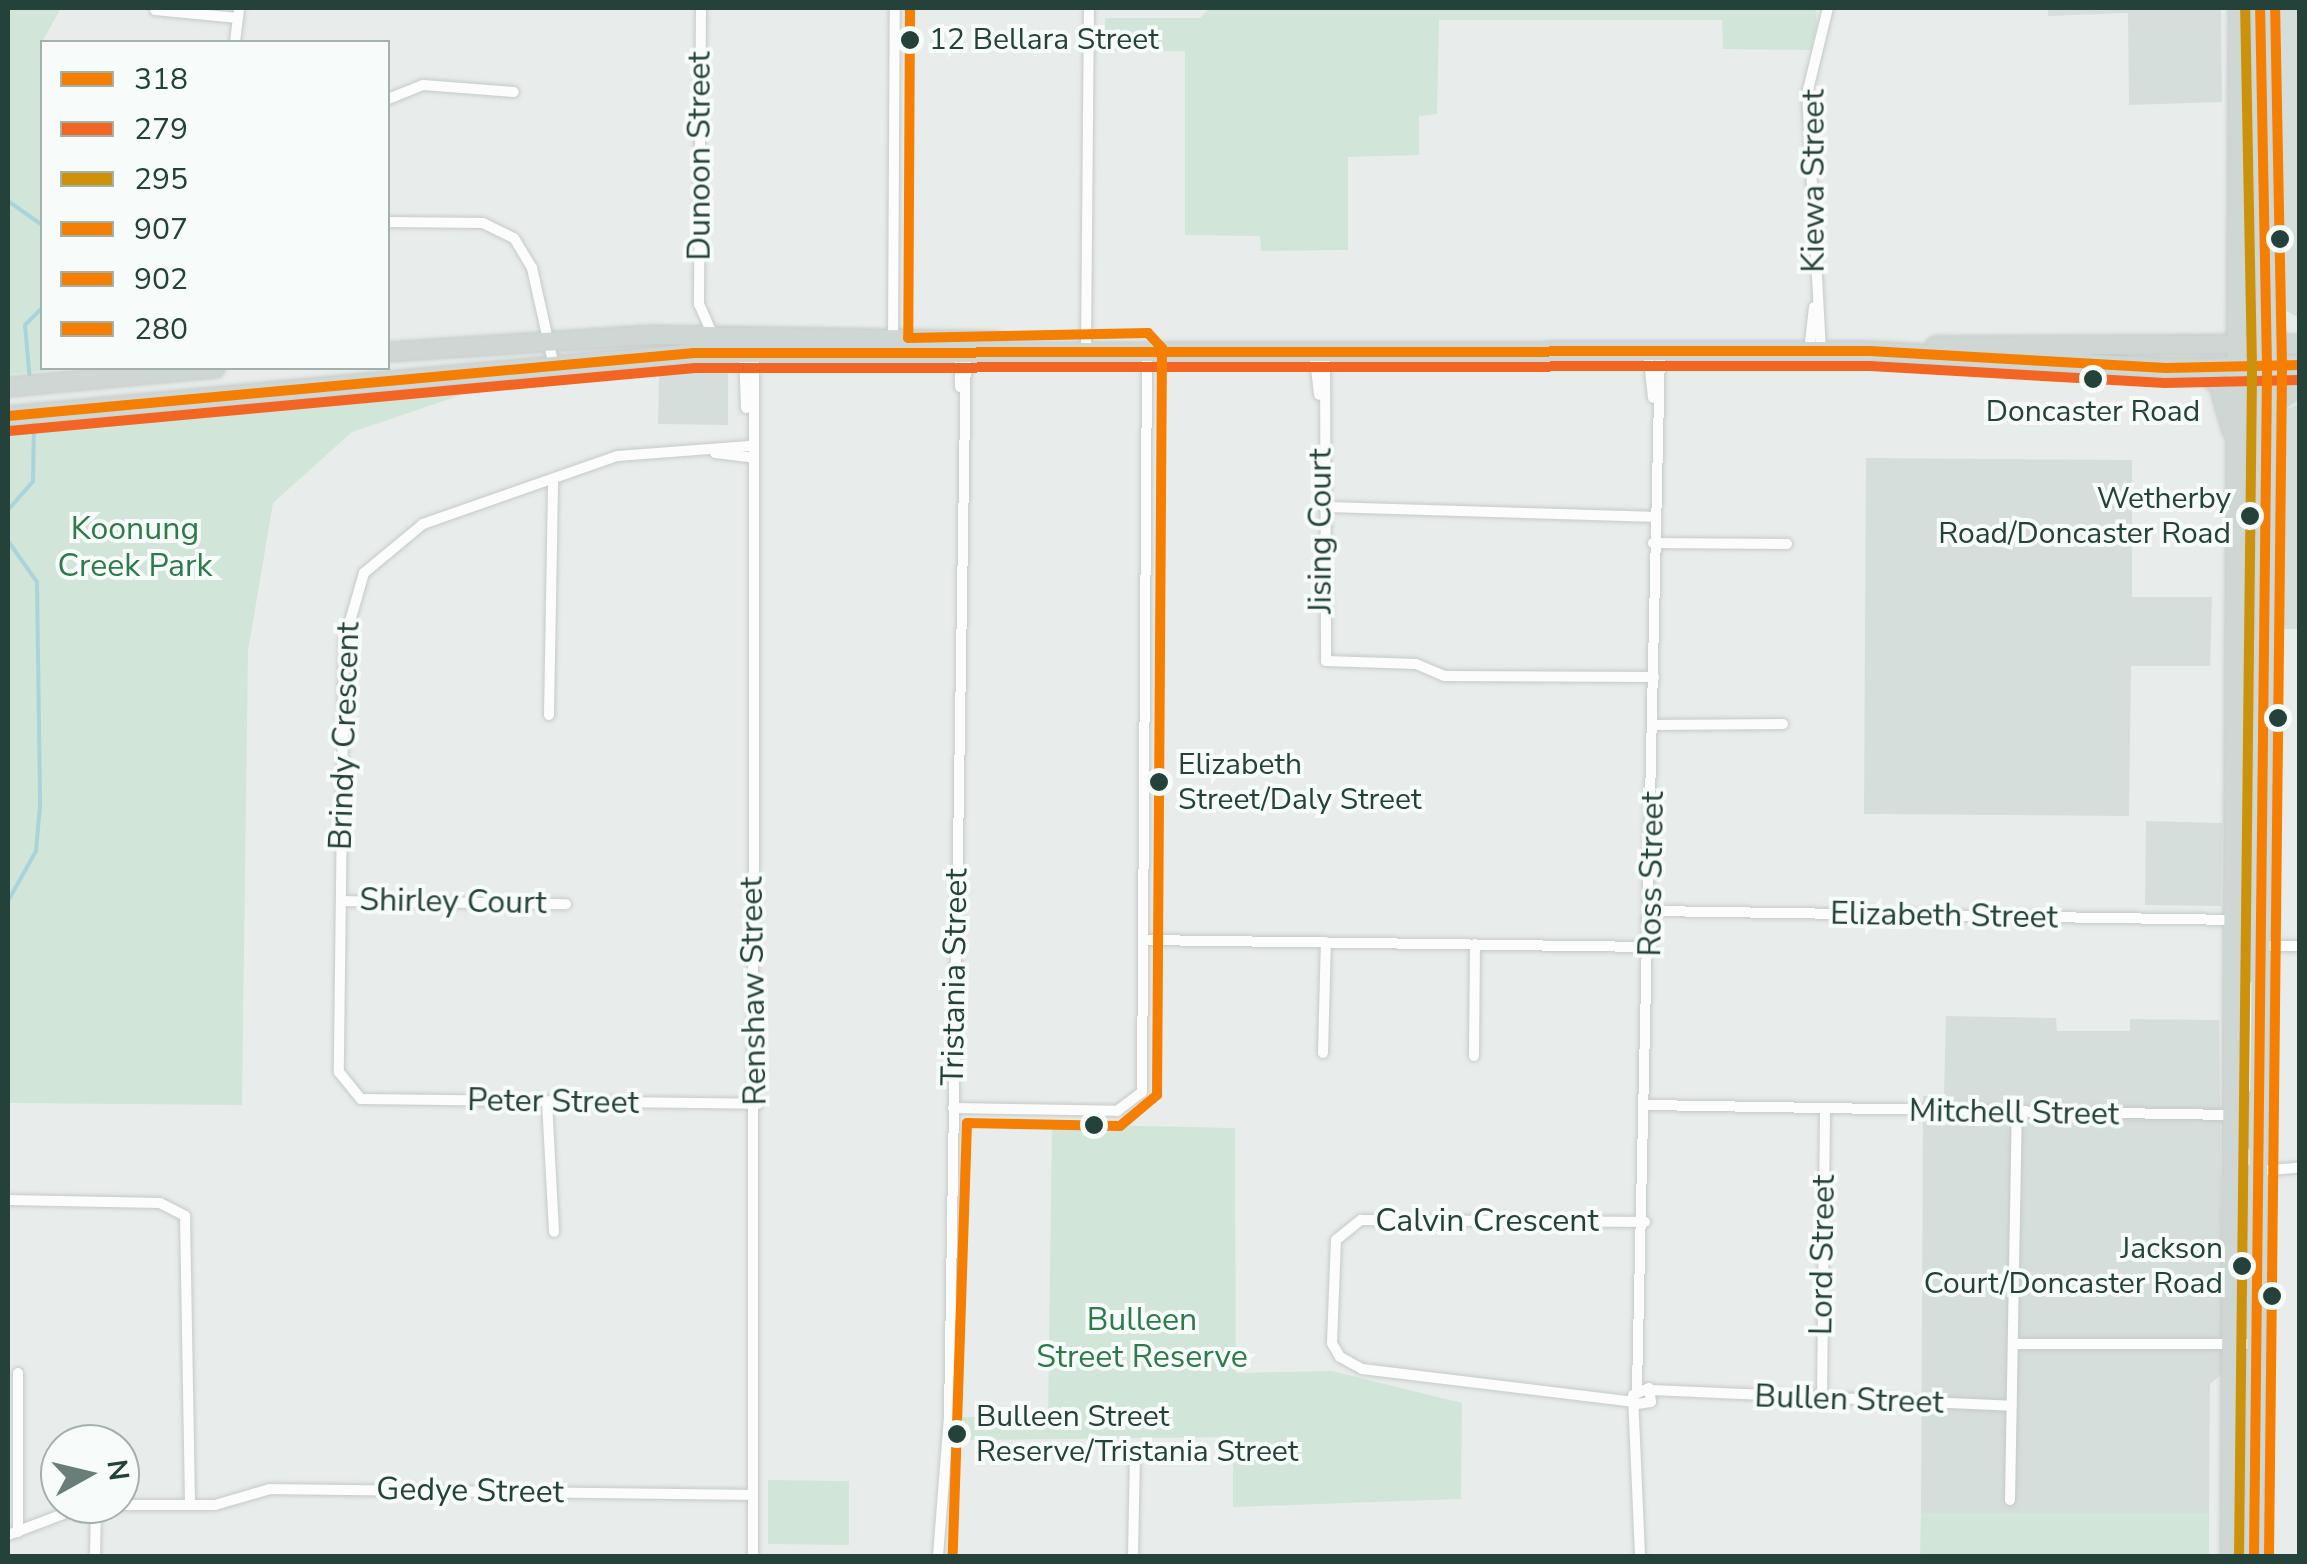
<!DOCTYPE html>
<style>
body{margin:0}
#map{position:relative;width:2307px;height:1564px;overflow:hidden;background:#e8edeb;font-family:"Nunito Sans",sans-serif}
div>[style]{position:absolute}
.built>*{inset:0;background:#d6dedb}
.green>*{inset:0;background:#d1e6d8}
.stream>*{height:4px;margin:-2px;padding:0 2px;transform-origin:2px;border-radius:2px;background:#a9d4db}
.roads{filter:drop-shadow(0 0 2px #c5cac8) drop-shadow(0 0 2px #c5cac8)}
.street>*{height:10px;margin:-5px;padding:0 5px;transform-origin:5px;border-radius:5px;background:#fcfcfc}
.primary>*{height:18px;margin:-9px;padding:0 9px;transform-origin:9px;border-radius:9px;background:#cfd7d5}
.bus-1>*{height:10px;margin:-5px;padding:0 5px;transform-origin:5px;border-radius:5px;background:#f47f03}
.bus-2>*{height:10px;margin:-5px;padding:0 5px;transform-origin:5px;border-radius:5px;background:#f26522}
.bus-3>*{height:10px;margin:-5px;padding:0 5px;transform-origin:5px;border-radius:5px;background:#cd920c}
.bus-4>*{height:10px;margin:-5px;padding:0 5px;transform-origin:5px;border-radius:5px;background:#f47f03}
.bus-5>*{height:10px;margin:-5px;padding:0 5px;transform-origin:5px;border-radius:5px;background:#f47f03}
.bus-6>*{height:10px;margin:-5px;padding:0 5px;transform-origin:5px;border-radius:5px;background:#f47f03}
.dots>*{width:28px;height:28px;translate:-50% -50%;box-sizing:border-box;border:5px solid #f7fbf9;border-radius:50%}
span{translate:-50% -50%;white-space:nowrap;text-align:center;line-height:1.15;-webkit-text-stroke:8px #f7fbf9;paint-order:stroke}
.bus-label{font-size:30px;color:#24423a}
.left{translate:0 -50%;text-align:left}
.right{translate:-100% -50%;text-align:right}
.street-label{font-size:32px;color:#24423a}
.park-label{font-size:32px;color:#2d7a4b}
.frame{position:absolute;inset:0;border:10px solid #24423a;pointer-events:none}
.legend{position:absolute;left:40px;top:40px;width:350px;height:330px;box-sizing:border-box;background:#f7fbf9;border:2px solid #a3b1ad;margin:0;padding:12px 18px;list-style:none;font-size:30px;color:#24423a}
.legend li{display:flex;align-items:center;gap:20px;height:50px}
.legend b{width:50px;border:2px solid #a3b1ad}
.north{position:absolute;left:40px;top:1424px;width:100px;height:100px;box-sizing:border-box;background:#f7fbf9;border:2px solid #a3b1ad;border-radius:50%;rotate:82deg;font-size:28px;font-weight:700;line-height:40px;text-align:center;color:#24423a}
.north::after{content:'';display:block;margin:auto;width:35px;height:45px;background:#697e78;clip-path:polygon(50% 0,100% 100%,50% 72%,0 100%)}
</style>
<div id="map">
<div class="built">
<div style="clip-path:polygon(2048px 8px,2221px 8px,2222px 102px,2129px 105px,2128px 13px,2048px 16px)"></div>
<div style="clip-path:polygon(2274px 8px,2299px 8px,2299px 318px,2281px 308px)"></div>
<div style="clip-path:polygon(659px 372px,728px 372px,728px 425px,658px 424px)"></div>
<div style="clip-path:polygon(2299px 404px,2299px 629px,2279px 629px,2281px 412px)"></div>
<div style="clip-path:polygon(1866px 458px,2132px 460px,2132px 597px,2212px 597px,2210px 666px,2131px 666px,2129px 816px,1864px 814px)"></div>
<div style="clip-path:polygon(2146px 821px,2222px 823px,2221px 906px,2145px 905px)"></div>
<div style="clip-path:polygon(1946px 1016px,2056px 1018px,2057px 1031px,2130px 1031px,2130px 1019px,2219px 1020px,2223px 1373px,2210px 1384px,2209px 1513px,1921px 1513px,1923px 1096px,1944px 1096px)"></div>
</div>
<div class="green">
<div style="clip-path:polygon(8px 8px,61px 8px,42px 42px,42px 368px,76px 368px,8px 374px)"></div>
<div style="clip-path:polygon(1210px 8px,1816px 8px,1817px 24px,1811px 50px,1723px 49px,1722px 20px,1439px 20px,1437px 114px,1419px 116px,1419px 155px,1348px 157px,1348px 250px,1261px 251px,1260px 236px,1185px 235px,1185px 51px,1104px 51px,1105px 18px,1200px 18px)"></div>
<div style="clip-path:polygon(529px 372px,352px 432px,273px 503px,248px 651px,242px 1105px,8px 1103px,8px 435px)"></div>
<div style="clip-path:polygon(1052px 1124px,1235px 1128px,1236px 1373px,1332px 1371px,1462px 1403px,1461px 1499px,1233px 1507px,1233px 1437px,962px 1440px,963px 1417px,1048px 1417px)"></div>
<div style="clip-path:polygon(768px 1480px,849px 1481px,849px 1545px,768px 1544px)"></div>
<div style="clip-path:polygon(1921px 1513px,2209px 1513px,2209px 1556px,1920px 1556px)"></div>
</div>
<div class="stream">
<div style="left:8px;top:201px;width:42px;rotate:35.2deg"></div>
<div style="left:30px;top:381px;width:56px;rotate:-95.1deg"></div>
<div style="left:25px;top:325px;width:24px;rotate:-45deg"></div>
<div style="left:8px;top:510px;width:38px;rotate:-49deg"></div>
<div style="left:33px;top:481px;width:61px;rotate:-89.1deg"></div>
<div style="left:8px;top:541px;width:50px;rotate:54.7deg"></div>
<div style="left:37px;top:582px;width:223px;rotate:89.2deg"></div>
<div style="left:40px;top:805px;width:46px;rotate:95deg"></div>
<div style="left:36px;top:851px;width:57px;rotate:119.2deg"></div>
</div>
<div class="roads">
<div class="street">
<div style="left:701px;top:8px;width:296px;rotate:90.4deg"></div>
<div style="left:699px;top:304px;width:34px;rotate:66deg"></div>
<div style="left:155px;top:10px;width:83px;rotate:5.5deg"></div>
<div style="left:235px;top:42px;width:34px;rotate:-83deg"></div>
<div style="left:388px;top:99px;width:38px;rotate:-22deg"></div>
<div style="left:423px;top:85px;width:91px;rotate:4.4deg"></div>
<div style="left:388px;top:222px;width:95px;rotate:0.6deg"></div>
<div style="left:483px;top:223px;width:34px;rotate:26deg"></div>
<div style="left:514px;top:238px;width:35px;rotate:59deg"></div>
<div style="left:532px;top:268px;width:96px;rotate:77.4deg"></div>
<div style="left:893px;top:341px;width:333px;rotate:-89.7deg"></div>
<div style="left:1086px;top:348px;width:340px;rotate:-89.5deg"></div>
<div style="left:960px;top:349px;width:38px;rotate:90deg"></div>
<div style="left:1314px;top:349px;width:46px;rotate:83.8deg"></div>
<div style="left:744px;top:351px;width:57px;rotate:88deg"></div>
<div style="left:1325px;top:351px;width:310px;rotate:89.8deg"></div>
<div style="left:1326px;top:661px;width:90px;rotate:1.9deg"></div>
<div style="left:1416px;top:664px;width:30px;rotate:23deg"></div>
<div style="left:1444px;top:676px;width:210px;rotate:0.3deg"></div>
<div style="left:1648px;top:351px;width:47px;rotate:83.9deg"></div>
<div style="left:1809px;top:351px;width:44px;rotate:-83.5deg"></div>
<div style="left:1821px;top:351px;width:257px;rotate:-93.1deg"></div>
<div style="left:1807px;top:94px;width:89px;rotate:-76.3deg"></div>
<div style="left:749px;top:446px;width:132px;rotate:175.7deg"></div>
<div style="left:617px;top:456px;width:206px;rotate:160.7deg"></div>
<div style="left:423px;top:524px;width:77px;rotate:140.3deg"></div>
<div style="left:364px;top:573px;width:72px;rotate:106.2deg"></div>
<div style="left:344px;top:642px;width:430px;rotate:90.7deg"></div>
<div style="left:339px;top:1072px;width:35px;rotate:51deg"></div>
<div style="left:361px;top:1099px;width:397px;rotate:0.7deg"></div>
<div style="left:715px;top:453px;width:34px;rotate:7deg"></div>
<div style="left:1324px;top:507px;width:329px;rotate:1.7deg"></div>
<div style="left:1653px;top:543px;width:134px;rotate:0.4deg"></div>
<div style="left:549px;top:715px;width:236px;rotate:-89deg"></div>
<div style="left:1654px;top:725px;width:129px;rotate:-0.4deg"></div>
<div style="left:341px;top:901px;width:225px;rotate:0.8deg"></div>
<div style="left:1652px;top:911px;width:584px;rotate:0.88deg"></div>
<div style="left:1143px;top:940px;width:508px;rotate:0.79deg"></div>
<div style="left:2259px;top:946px;width:41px"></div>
<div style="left:1323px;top:1053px;width:111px;rotate:-88.5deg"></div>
<div style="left:1474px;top:1056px;width:112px;rotate:-89.5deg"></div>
<div style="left:547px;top:1102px;width:130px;rotate:86.9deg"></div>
<div style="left:1647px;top:1105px;width:586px;rotate:0.98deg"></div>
<div style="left:2233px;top:1115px;width:31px;rotate:-65deg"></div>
<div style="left:2246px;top:1087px;width:101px;rotate:-85.5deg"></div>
<div style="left:953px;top:1108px;width:164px;rotate:1deg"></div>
<div style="left:1117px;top:1111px;width:31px;rotate:-37deg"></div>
<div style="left:1142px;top:1092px;width:744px;rotate:-89.61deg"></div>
<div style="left:2234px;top:1138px;width:42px;rotate:51.8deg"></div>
<div style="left:2260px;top:1171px;width:37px;rotate:-5deg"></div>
<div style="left:8px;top:1200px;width:152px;rotate:1.1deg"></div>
<div style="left:160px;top:1203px;width:28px;rotate:27deg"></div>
<div style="left:185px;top:1216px;width:289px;rotate:89deg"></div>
<div style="left:2013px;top:1344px;width:241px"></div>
<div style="left:1637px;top:1388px;width:1037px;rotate:-88.73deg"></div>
<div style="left:1651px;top:1390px;width:361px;rotate:2.5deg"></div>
<div style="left:1822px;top:1398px;width:287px;rotate:-89.4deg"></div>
<div style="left:1635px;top:1402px;width:275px;rotate:-173.1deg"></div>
<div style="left:1362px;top:1369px;width:25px;rotate:-151deg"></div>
<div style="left:1340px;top:1357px;width:16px;rotate:-120deg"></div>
<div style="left:1332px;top:1343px;width:103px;rotate:-87.8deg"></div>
<div style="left:1336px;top:1240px;width:32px;rotate:-39deg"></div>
<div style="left:1361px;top:1220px;width:284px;rotate:0.4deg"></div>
<div style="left:1637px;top:1404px;width:14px;rotate:-8deg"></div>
<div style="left:1651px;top:1402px;width:14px;rotate:-98deg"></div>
<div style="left:1649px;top:1388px;width:17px;rotate:156deg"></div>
<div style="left:1633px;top:1395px;width:161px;rotate:87.5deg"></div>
<div style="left:2010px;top:1500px;width:387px;rotate:-89deg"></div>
<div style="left:18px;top:1532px;width:159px;rotate:-90deg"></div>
<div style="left:8px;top:1535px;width:85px;rotate:-20.8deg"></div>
<div style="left:87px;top:1505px;width:128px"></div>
<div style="left:215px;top:1505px;width:57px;rotate:-16.2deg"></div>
<div style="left:270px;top:1489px;width:483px;rotate:0.7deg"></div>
<div style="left:95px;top:1556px;width:51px;rotate:-88.9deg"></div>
<div style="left:753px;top:1556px;width:1205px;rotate:-89.95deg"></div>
<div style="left:938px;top:1556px;width:139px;rotate:-85.5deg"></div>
<div style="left:949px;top:1417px;width:1068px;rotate:-89.09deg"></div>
<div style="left:1133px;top:1556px;width:104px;rotate:-88.9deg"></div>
</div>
<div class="primary">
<div style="left:1935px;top:346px;width:365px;rotate:-0.3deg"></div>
<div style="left:388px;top:352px;width:265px;rotate:-3.7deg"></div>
<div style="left:652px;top:335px;width:344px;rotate:1deg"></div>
<div style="left:2199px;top:369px;width:26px;rotate:39deg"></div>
<div style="left:2219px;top:385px;width:48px;rotate:74.2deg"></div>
<div style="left:8px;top:387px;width:208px;rotate:-5.2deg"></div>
<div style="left:2265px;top:410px;width:43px;rotate:-35.5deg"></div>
<div style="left:8px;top:416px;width:689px;rotate:-5.25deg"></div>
<div style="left:694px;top:353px;width:1176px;rotate:-0.1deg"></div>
<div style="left:1870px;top:351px;width:296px;rotate:3.3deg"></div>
<div style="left:2166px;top:368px;width:134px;rotate:-1.3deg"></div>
<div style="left:2230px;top:1556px;width:1548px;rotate:-89.7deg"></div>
<div style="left:2254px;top:1556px;width:1190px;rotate:-89.37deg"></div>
<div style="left:2267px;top:366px;width:358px;rotate:-91.1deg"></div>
</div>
</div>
<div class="bus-1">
<div style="left:8px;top:416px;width:689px;rotate:-5.25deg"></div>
<div style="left:694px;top:353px;width:1176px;rotate:-0.1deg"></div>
<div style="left:1870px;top:351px;width:296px;rotate:3.3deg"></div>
<div style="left:2166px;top:368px;width:134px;rotate:-1.3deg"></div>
</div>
<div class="bus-2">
<div style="left:9px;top:431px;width:689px;rotate:-5.25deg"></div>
<div style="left:695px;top:368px;width:1175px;rotate:-0.1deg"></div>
<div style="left:1870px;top:366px;width:295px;rotate:3.3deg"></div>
<div style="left:2165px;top:383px;width:135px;rotate:-1.3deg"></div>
</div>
<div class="bus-3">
<div style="left:2239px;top:1556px;width:1190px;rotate:-89.37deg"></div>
<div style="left:2252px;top:366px;width:358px;rotate:-91.1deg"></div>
</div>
<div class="bus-4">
<div style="left:2254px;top:1556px;width:1190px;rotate:-89.37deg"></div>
<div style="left:2267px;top:366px;width:358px;rotate:-91.1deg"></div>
</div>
<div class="bus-5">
<div style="left:2269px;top:1556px;width:1190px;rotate:-89.37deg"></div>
<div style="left:2282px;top:366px;width:358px;rotate:-91.1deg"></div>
</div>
<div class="bus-6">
<div style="left:910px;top:8px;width:330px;rotate:90.3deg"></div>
<div style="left:908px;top:338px;width:240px;rotate:-1.2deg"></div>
<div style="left:1148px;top:333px;width:21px;rotate:47deg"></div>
<div style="left:1162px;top:348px;width:747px;rotate:90.38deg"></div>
<div style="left:1157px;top:1095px;width:48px;rotate:140deg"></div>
<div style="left:1120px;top:1126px;width:153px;rotate:-178.9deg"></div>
<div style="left:967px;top:1123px;width:433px;rotate:91.9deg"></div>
</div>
<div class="dots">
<div style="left:910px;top:40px;background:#24423a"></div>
<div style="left:2280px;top:239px;background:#24423a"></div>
<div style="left:2093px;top:379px;background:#24423a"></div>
<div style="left:2250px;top:516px;background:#24423a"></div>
<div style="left:2278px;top:718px;background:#24423a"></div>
<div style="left:1159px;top:782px;background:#24423a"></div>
<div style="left:1094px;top:1125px;background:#24423a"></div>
<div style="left:2242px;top:1266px;background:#24423a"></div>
<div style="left:2272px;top:1296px;background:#24423a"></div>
<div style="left:957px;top:1434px;background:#24423a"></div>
</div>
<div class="bus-label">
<span class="left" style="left:929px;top:40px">12 Bellara Street</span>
<span style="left:2093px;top:412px">Doncaster Road</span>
<span class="right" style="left:2231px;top:516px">Wetherby<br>Road/Doncaster Road</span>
<span class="left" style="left:1178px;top:782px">Elizabeth<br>Street/Daly Street</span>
<span class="right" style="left:2223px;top:1266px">Jackson<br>Court/Doncaster Road</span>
<span class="left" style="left:976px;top:1434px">Bulleen Street<br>Reserve/Tristania Street</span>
</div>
<div class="street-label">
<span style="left:700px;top:156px;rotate:-90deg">Dunoon Street</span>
<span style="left:1814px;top:181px;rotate:-90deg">Kiewa Street</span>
<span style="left:1321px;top:531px;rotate:-90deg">Jising Court</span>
<span style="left:345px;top:736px;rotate:-88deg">Brindy Crescent</span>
<span style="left:1652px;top:874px;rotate:-89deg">Ross Street</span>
<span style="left:453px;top:902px;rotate:1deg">Shirley Court</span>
<span style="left:1944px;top:916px;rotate:1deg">Elizabeth Street</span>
<span style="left:955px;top:977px;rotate:-89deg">Tristania Street</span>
<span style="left:754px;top:991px;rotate:-91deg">Renshaw Street</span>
<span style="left:553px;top:1102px;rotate:1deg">Peter Street</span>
<span style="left:2014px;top:1113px;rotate:1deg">Mitchell Street</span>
<span style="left:1487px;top:1221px">Calvin Crescent</span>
<span style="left:1823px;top:1255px;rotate:-89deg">Lord Street</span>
<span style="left:1849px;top:1400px;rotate:2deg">Bullen Street</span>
<span style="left:470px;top:1491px;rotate:1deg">Gedye Street</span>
</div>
<div class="park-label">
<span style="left:135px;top:548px">Koonung<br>Creek Park</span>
<span style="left:1142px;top:1339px">Bulleen<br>Street Reserve</span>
</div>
<div class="frame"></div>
<ul class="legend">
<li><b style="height:12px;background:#f47f03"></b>318</li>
<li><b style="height:12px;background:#f26522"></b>279</li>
<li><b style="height:12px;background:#cd920c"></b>295</li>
<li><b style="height:12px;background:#f47f03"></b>907</li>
<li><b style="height:12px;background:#f47f03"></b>902</li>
<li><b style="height:12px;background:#f47f03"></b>280</li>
</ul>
<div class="north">N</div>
</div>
